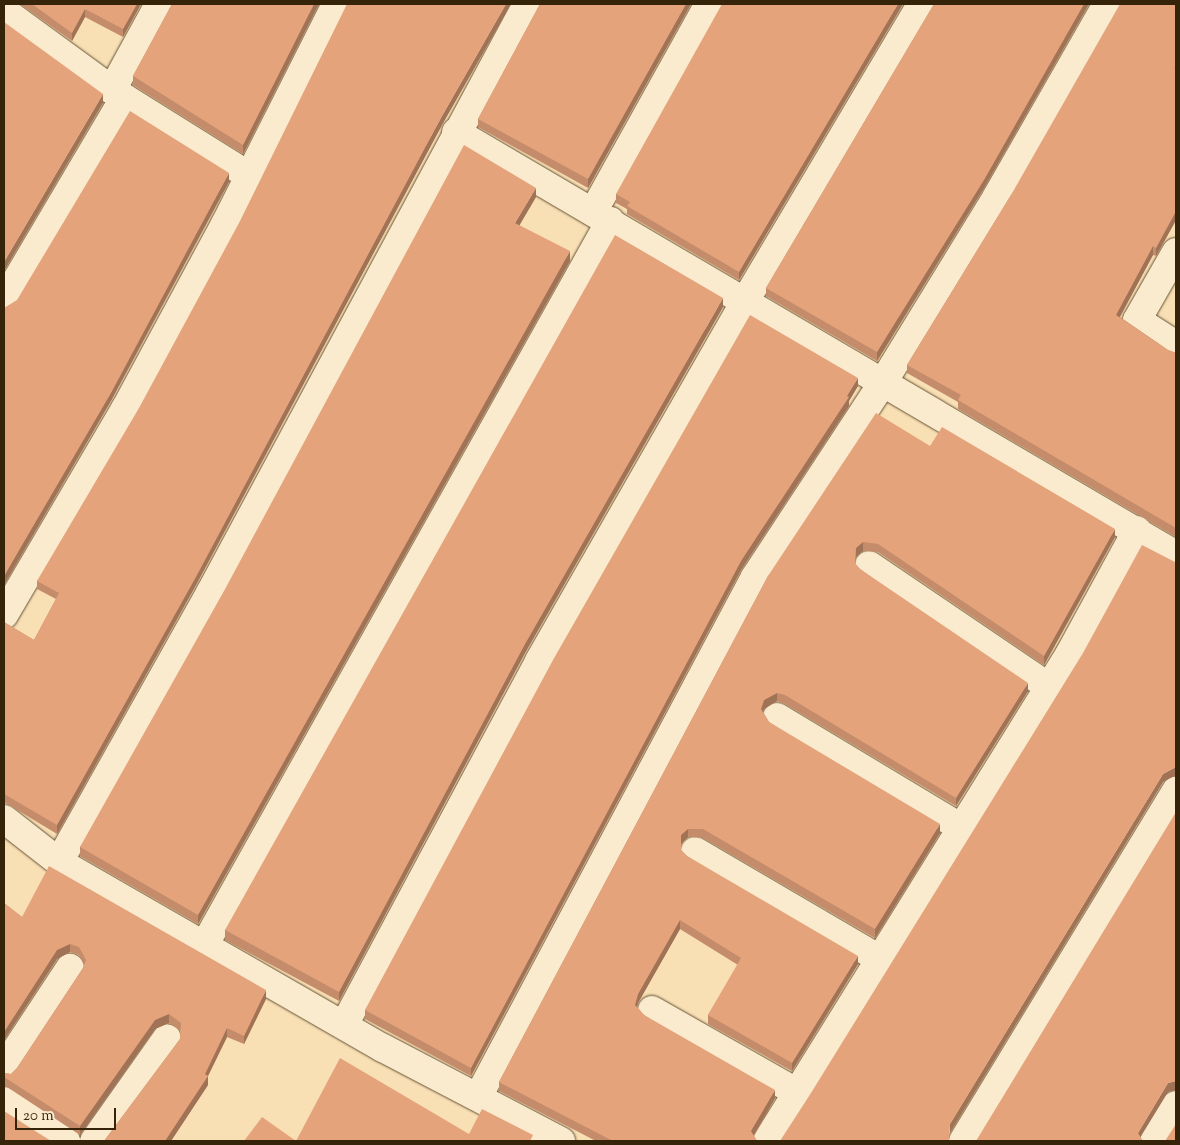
<!DOCTYPE html>
<style>
body{margin:0}
#map{position:relative;width:1180px;height:1145px;overflow:hidden;background:#f8dfb4;font-family:"Sorts Mill Goudy",serif}
div>[style]{position:absolute}
.roads{filter:drop-shadow(0 0 1px #665234) drop-shadow(0 0 1px #665234)}
.street>*{height:28px;margin:-14px;padding:0 14px;transform-origin:14px;border-radius:14px;background:#faeace}
.wall>*{inset:0;background:#c48c6a}
.shaded-wall>*{inset:0;background:#a07256}
.building>*{inset:0;background:#e4a37b}
span{translate:-50% -50%;white-space:nowrap;text-align:center;line-height:1.15;-webkit-text-stroke:5px #faeace;paint-order:stroke}
.frame{position:absolute;inset:0;border:5px solid #35230a;pointer-events:none}
.scale{position:absolute;left:15px;top:1108px;width:101px;height:22px;box-sizing:border-box;border:2px solid #35230a;border-top:0;padding-left:6px;font-size:15px;line-height:18px;white-space:nowrap;color:#35230a;-webkit-text-stroke:4px #faeace;paint-order:stroke}
</style>
<div id="map">
<div class="roads">
<div class="street">
<div style="left:4px;top:11px;width:134px;rotate:36.2deg"></div>
<div style="left:112px;top:90px;width:160px;rotate:32deg"></div>
<div style="left:112px;top:90px;width:98px;rotate:-61.3deg"></div>
<div style="left:456px;top:132px;width:835px;rotate:30.43deg"></div>
<div style="left:593px;top:212px;width:238px;rotate:-60.9deg"></div>
<div style="left:1176px;top:252px;width:78px;rotate:119.8deg"></div>
<div style="left:1137px;top:320px;width:46px;rotate:32.7deg"></div>
<div style="left:4px;top:301px;width:236px;rotate:-59.4deg"></div>
<div style="left:869px;top:565px;width:217px;rotate:34.1deg"></div>
<div style="left:4px;top:615px;width:239px;rotate:-59.6deg"></div>
<div style="left:125px;top:409px;width:210px;rotate:-61.6deg"></div>
<div style="left:225px;top:224px;width:246px;rotate:-63.2deg"></div>
<div style="left:777px;top:717px;width:216px;rotate:31deg"></div>
<div style="left:4px;top:819px;width:70px;rotate:38deg"></div>
<div style="left:59px;top:862px;width:374px;rotate:29.9deg"></div>
<div style="left:383px;top:1048px;width:201px;rotate:27.6deg"></div>
<div style="left:695px;top:851px;width:214px;rotate:30.3deg"></div>
<div style="left:59px;top:862px;width:308px;rotate:-60.7deg"></div>
<div style="left:210px;top:593px;width:669px;rotate:-61.71deg"></div>
<div style="left:205px;top:944px;width:829px;rotate:-60.74deg"></div>
<div style="left:652px;top:1010px;width:168px;rotate:29.6deg"></div>
<div style="left:344px;top:1025px;width:413px;rotate:-61.8deg"></div>
<div style="left:539px;top:661px;width:415px;rotate:-60.2deg"></div>
<div style="left:745px;top:301px;width:345px;rotate:-59.3deg"></div>
<div style="left:4px;top:1068px;width:120px;rotate:-56.6deg"></div>
<div style="left:478px;top:1097px;width:589px;rotate:-61.96deg"></div>
<div style="left:755px;top:577px;width:231px;rotate:-56.7deg"></div>
<div style="left:882px;top:384px;width:220px;rotate:-58.5deg"></div>
<div style="left:997px;top:196px;width:221px;rotate:-60.2deg"></div>
<div style="left:4px;top:1101px;width:74px;rotate:32.8deg"></div>
<div style="left:94px;top:1141px;width:126px;rotate:-54.7deg"></div>
<div style="left:767px;top:1141px;width:574px;rotate:-58.16deg"></div>
<div style="left:1070px;top:653px;width:140px;rotate:-61.4deg"></div>
<div style="left:963px;top:1141px;width:410px;rotate:-58.7deg"></div>
<div style="left:1154px;top:1141px;width:42px;rotate:-58.6deg"></div>
</div>
</div>
<div class="wall">
<div style="clip-path:polygon(20px 4px,141px 4px,123px 37px,85px 17px,72px 41px)"></div>
<div style="clip-path:polygon(172px 4px,319px 4px,243px 154px,133px 85px,133px 76px)"></div>
<div style="clip-path:polygon(540px 4px,691px 4px,588px 188px,478px 127px,478px 119px)"></div>
<div style="clip-path:polygon(903px 4px,739px 280px,627px 214px,627px 209px,616px 203px,616px 194px)"></div>
<div style="clip-path:polygon(934px 4px,1089px 4px,984px 188px,877px 361px,766px 296px,766px 288px)"></div>
<div style="clip-path:polygon(1176px 4px,1176px 223px,1175px 222px,1156px 256px,1153px 255px,1120px 317px,1168px 350px,1176px 353px,1176px 537px,958px 409px,958px 402px,907px 373px,907px 365px,1011px 195px)"></div>
<div style="clip-path:polygon(442px 125px,196px 585px,57px 834px,4px 802px,4px 622px,34px 640px,56px 599px,37px 589px,37px 581px)"></div>
<div style="clip-path:polygon(536px 197px,519px 225px,570px 261px,198px 924px,80px 856px,80px 847px)"></div>
<div style="clip-path:polygon(723px 307px,525px 653px,339px 1001px,225px 940px,225px 930px)"></div>
<div style="clip-path:polygon(858px 386px,849px 401px,849px 406px,741px 570px,471px 1076px,365px 1019px,365px 1010px)"></div>
<div style="clip-path:polygon(930px 446px,1115px 537px,1044px 665px,878px 552px,863px 551px,856px 557px,855px 564px,860px 569px,1028px 691px,956px 806px,785px 704px,777px 701px,764px 709px,763px 712px,769px 722px,940px 833px,875px 938px,703px 838px,688px 837px,681px 844px,681px 850px,687px 856px,858px 964px,792px 1071px,708px 1024px,708px 1015px,738px 965px,680px 929px,638px 1003px,637px 1007px,644px 1015px,775px 1098px,754px 1136px,757px 1141px,596px 1141px,499px 1091px,499px 1082px,768px 576px)"></div>
<div style="clip-path:polygon(4px 903px,22px 917px,266px 999px,244px 1044px,227px 1037px,208px 1076px,208px 1085px,171px 1141px,104px 1141px,180px 1039px,181px 1031px,169px 1023px,155px 1029px,80px 1135px,4px 1085px,4px 1073px,11px 1074px,17px 1068px,83px 968px,84px 965px,79px 955px,70px 952px,57px 959px,4px 1040px)"></div>
</div>
<div class="shaded-wall">
<div style="clip-path:polygon(137px 4px,141px 4px,123px 37px,123px 29px)"></div>
<div style="clip-path:polygon(314px 4px,319px 4px,243px 154px,243px 145px)"></div>
<div style="clip-path:polygon(506px 4px,511px 4px,442px 125px,196px 585px,57px 834px,57px 825px,442px 116px)"></div>
<div style="clip-path:polygon(686px 4px,691px 4px,588px 188px,588px 179px)"></div>
<div style="clip-path:polygon(898px 4px,903px 4px,739px 280px,739px 272px)"></div>
<div style="clip-path:polygon(1084px 4px,1089px 4px,984px 188px,877px 361px,877px 352px)"></div>
<div style="clip-path:polygon(85px 9px,85px 17px,72px 41px,72px 33px)"></div>
<div style="clip-path:polygon(103px 94px,103px 103px,4px 271px,4px 262px)"></div>
<div style="clip-path:polygon(229px 173px,229px 182px,111px 401px,4px 585px,4px 576px)"></div>
<div style="clip-path:polygon(536px 188px,536px 197px,515px 233px,515px 223px)"></div>
<div style="clip-path:polygon(1175px 213px,1175px 222px,1156px 256px,1156px 248px)"></div>
<div style="clip-path:polygon(1153px 246px,1153px 255px,1116px 324px,1116px 315px)"></div>
<div style="clip-path:polygon(570px 251px,570px 261px,198px 924px,198px 915px)"></div>
<div style="clip-path:polygon(723px 298px,723px 307px,525px 653px,339px 1001px,339px 992px,525px 644px)"></div>
<div style="clip-path:polygon(858px 378px,858px 386px,849px 401px,849px 406px,741px 570px,471px 1076px,471px 1068px,741px 561px)"></div>
<div style="clip-path:polygon(1115px 529px,1115px 537px,1044px 665px,1044px 656px)"></div>
<div style="clip-path:polygon(863px 542px,863px 551px,856px 557px,855px 571px,856px 548px)"></div>
<div style="clip-path:polygon(1028px 683px,1028px 691px,956px 806px,956px 798px)"></div>
<div style="clip-path:polygon(777px 693px,777px 701px,764px 709px,761px 717px,761px 709px,764px 700px)"></div>
<div style="clip-path:polygon(1176px 767px,1176px 775px,1163px 782px,950px 1133px,950px 1124px,1163px 774px)"></div>
<div style="clip-path:polygon(940px 824px,940px 833px,875px 938px,875px 929px)"></div>
<div style="clip-path:polygon(688px 829px,688px 837px,681px 844px,681px 835px)"></div>
<div style="clip-path:polygon(680px 920px,680px 929px,638px 1003px,635px 1014px,635px 1005px,638px 994px)"></div>
<div style="clip-path:polygon(70px 944px,70px 952px,57px 959px,4px 1040px,4px 1032px,57px 950px)"></div>
<div style="clip-path:polygon(858px 956px,858px 964px,792px 1071px,792px 1063px)"></div>
<div style="clip-path:polygon(266px 990px,266px 999px,244px 1044px,244px 1036px)"></div>
<div style="clip-path:polygon(169px 1014px,169px 1023px,155px 1029px,80px 1135px,80px 1126px,155px 1020px)"></div>
<div style="clip-path:polygon(227px 1028px,227px 1037px,207px 1078px,208px 1076px,208px 1085px,171px 1141px,165px 1141px,205px 1074px)"></div>
<div style="clip-path:polygon(1176px 1081px,1176px 1090px,1168px 1092px,1138px 1141px,1138px 1133px,1168px 1083px)"></div>
<div style="clip-path:polygon(775px 1090px,775px 1098px,751px 1140px,751px 1131px)"></div>
</div>
<div class="building">
<div style="clip-path:polygon(32px 4px,137px 4px,123px 29px,85px 9px,72px 33px)"></div>
<div style="clip-path:polygon(172px 4px,314px 4px,243px 145px,133px 76px)"></div>
<div style="clip-path:polygon(347px 4px,506px 4px,442px 116px,196px 577px,57px 825px,4px 794px,4px 622px,34px 640px,59px 593px,37px 581px,139px 408px,239px 223px)"></div>
<div style="clip-path:polygon(540px 4px,686px 4px,588px 179px,478px 119px)"></div>
<div style="clip-path:polygon(722px 4px,898px 4px,739px 272px,627px 206px,630px 202px,616px 194px)"></div>
<div style="clip-path:polygon(934px 4px,1084px 4px,984px 180px,877px 352px,766px 288px)"></div>
<div style="clip-path:polygon(1120px 4px,1176px 4px,1176px 65px,1174px 69px,1176px 70px,1176px 214px,1175px 213px,1156px 248px,1153px 246px,1116px 315px,1168px 350px,1176px 353px,1176px 528px,958px 400px,961px 395px,907px 365px,1011px 195px)"></div>
<div style="clip-path:polygon(4px 22px,103px 94px,4px 262px)"></div>
<div style="clip-path:polygon(130px 111px,229px 173px,111px 393px,4px 576px,4px 308px,17px 300px)"></div>
<div style="clip-path:polygon(464px 145px,536px 188px,515px 223px,570px 251px,198px 915px,80px 847px,224px 591px)"></div>
<div style="clip-path:polygon(615px 235px,723px 298px,525px 644px,339px 992px,225px 930px)"></div>
<div style="clip-path:polygon(750px 315px,858px 378px,847px 396px,849px 397px,741px 561px,471px 1068px,365px 1010px,553px 660px)"></div>
<div style="clip-path:polygon(876px 413px,930px 446px,942px 427px,1115px 529px,1044px 656px,878px 544px,863px 542px,856px 548px,855px 563px,860px 569px,1028px 683px,956px 798px,785px 695px,777px 693px,764px 700px,761px 709px,769px 722px,940px 824px,875px 929px,703px 829px,688px 829px,681px 835px,681px 850px,687px 856px,858px 956px,792px 1063px,708px 1015px,741px 958px,680px 920px,638px 994px,635px 1005px,644px 1015px,775px 1090px,751px 1131px,757px 1141px,613px 1141px,499px 1082px,768px 576px)"></div>
<div style="clip-path:polygon(1142px 545px,1175px 562px,1176px 562px,1176px 767px,1163px 774px,950px 1124px,949px 1140px,951px 1141px,780px 1141px,811px 1093px,1083px 653px)"></div>
<div style="clip-path:polygon(1176px 812px,1176px 1081px,1168px 1083px,1138px 1133px,1143px 1141px,976px 1141px)"></div>
<div style="clip-path:polygon(49px 866px,266px 990px,244px 1036px,227px 1028px,205px 1074px,208px 1076px,165px 1141px,104px 1141px,180px 1039px,181px 1023px,169px 1014px,155px 1020px,80px 1126px,4px 1077px,4px 1073px,11px 1074px,17px 1068px,83px 968px,86px 960px,79px 947px,70px 944px,57px 950px,4px 1032px,4px 903px,22px 917px)"></div>
<div style="clip-path:polygon(340px 1058px,469px 1134px,482px 1109px,533px 1135px,530px 1141px,244px 1141px,262px 1117px,296px 1141px)"></div>
<div style="clip-path:polygon(4px 1111px,51px 1141px,4px 1141px)"></div>
<div style="clip-path:polygon(1176px 1124px,1176px 1141px,1165px 1141px)"></div>
</div>
<div class="frame"></div>
<div class="scale">20 m</div>
</div>
